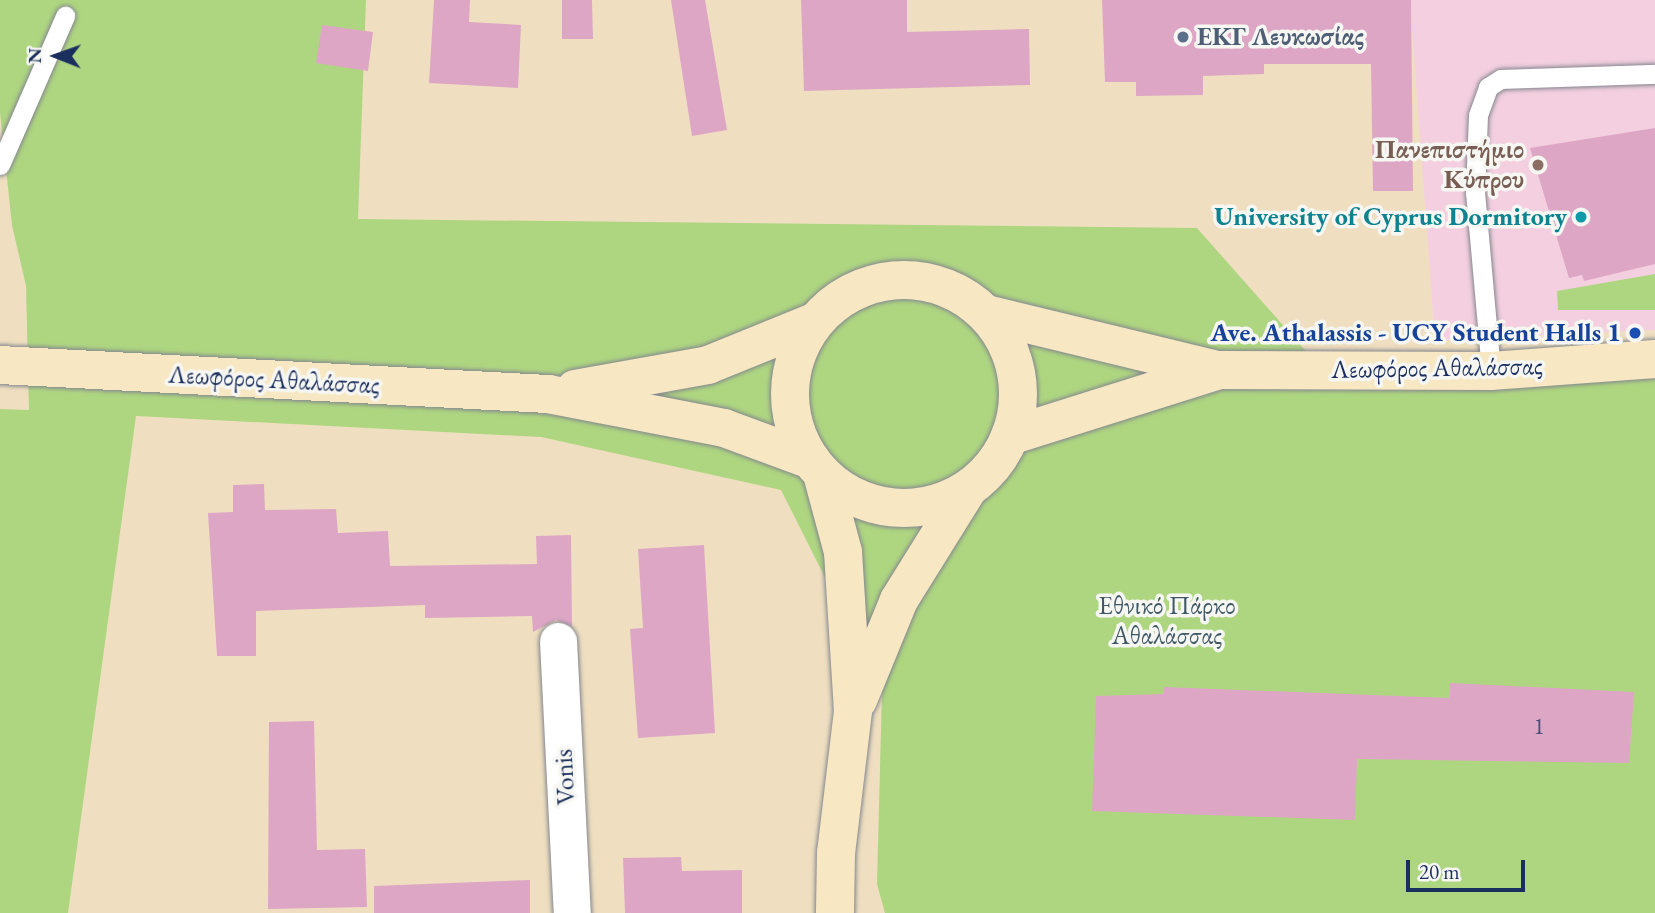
<!DOCTYPE html>
<meta charset="utf-8">
<style>
body{margin:0}
#map{position:relative;width:1655px;height:913px;overflow:hidden;background:#efdfc0;font-family:"EB Garamond",serif}
div>[style]{position:absolute}
.built>*{inset:0;background:#f3cfdf}
.green>*{inset:0;background:#aed680}
.building>*{inset:0;background:#dea6c5}
.roads{filter:drop-shadow(0 0 2px #85878f) drop-shadow(0 0 2px #85878f)}
.service>*{height:19px;margin:-9.5px;padding:0 9.5px;transform-origin:9.5px;border-radius:9.5px;background:#fff}
.minor>*{height:37px;margin:-18.5px;padding:0 18.5px;transform-origin:18.5px;border-radius:18.5px;background:#fff}
.secondary>*{height:38px;margin:-19px;padding:0 19px;transform-origin:19px;border-radius:19px;background:#f7e8c3}
.secondary>.ring{margin:-19px;padding:0;box-sizing:content-box;background:none;border:38px solid #f7e8c3;border-radius:50%}
.dots>*{width:19px;height:19px;translate:-50% -50%;box-sizing:border-box;border:4px solid #f6f6f2;border-radius:50%}
span{translate:-50% -50%;white-space:nowrap;text-align:center;line-height:1.15;-webkit-text-stroke:7px #f6f6f2;paint-order:stroke}
.number-label{font-size:23px;color:#4c4d78}
.number-label span{-webkit-text-stroke-width:0}
.service-label{font-size:26px;color:#4e5e75;font-weight:700}
.left{translate:0 -50%;text-align:left}
.education-label{font-size:26px;color:#785e54;font-weight:700}
.right{translate:-100% -50%;text-align:right}
.culture-label{font-size:26px;color:#0d838f;font-weight:700}
.transit-label{font-size:26px;color:#164399;font-weight:700}
.street-label{font-size:26px;color:#1b2f5e}
.park-label{font-size:26px;color:#405966}
.north{position:absolute;left:21px;top:21px;width:70px;height:70px;-webkit-text-stroke:5px #f6f6f2;paint-order:stroke;rotate:271deg;font-size:19px;font-weight:700;line-height:28px;text-align:center;color:#1b2f5e}
.north::after{content:'';display:block;margin:auto;width:24px;height:32px;background:#1b2f5e;clip-path:polygon(50% 0,100% 100%,50% 72%,0 100%)}
.scale{position:absolute;left:1406px;top:860px;width:119px;height:32px;box-sizing:border-box;border:4px solid #1b2f5e;border-top:0;padding-left:9px;font-size:21px;line-height:24px;white-space:nowrap;color:#1b2f5e;-webkit-text-stroke:5px #f6f6f2;paint-order:stroke}
</style>
<div id="map">
<div class="built">
<div style="clip-path:polygon(1410px 0,1655px 0,1655px 330px,1435px 340px)"></div>
</div>
<div class="green">
<div style="clip-path:polygon(0 0,366px 0,358px 219px,1197px 228px,1334px 383px,1655px 379px,1655px 913px,885px 913px,877px 884px,882px 691px,781px 490px,541px 437px,136px 416px,68px 913px,0 913px,0 409px,29px 410px,26px 286px,12px 225px,0 113px)"></div>
<div style="clip-path:polygon(1655px 274px,1655px 310px,1558px 310px,1557px 291px)"></div>
</div>
<div class="building">
<div style="clip-path:polygon(434px 0,470px 0,469px 22px,521px 25px,518px 88px,429px 83px)"></div>
<div style="clip-path:polygon(562px 0,592px 0,593px 39px,562px 39px)"></div>
<div style="clip-path:polygon(671px 0,705px 0,727px 130px,692px 136px)"></div>
<div style="clip-path:polygon(801px 0,907px 0,907px 32px,1029px 29px,1030px 85px,804px 91px)"></div>
<div style="clip-path:polygon(1102px 0,1411px 0,1413px 191px,1373px 191px,1371px 64px,1264px 64px,1264px 74px,1203px 76px,1203px 95px,1136px 96px,1136px 82px,1105px 82px)"></div>
<div style="clip-path:polygon(322px 25px,373px 32px,368px 71px,316px 63px)"></div>
<div style="clip-path:polygon(1655px 128px,1655px 264px,1584px 281px,1582px 275px,1569px 278px,1530px 148px)"></div>
<div style="clip-path:polygon(264px 484px,265px 510px,336px 509px,338px 533px,388px 531px,390px 566px,537px 564px,536px 536px,571px 535px,572px 627px,556px 620px,533px 632px,532px 616px,425px 618px,425px 605px,256px 611px,256px 656px,217px 656px,208px 513px,233px 512px,233px 485px)"></div>
<div style="clip-path:polygon(704px 545px,715px 733px,638px 738px,630px 629px,643px 628px,638px 549px)"></div>
<div style="clip-path:polygon(1450px 683px,1634px 692px,1629px 763px,1357px 759px,1355px 820px,1092px 811px,1096px 696px,1164px 694px,1164px 687px,1449px 698px)"></div>
<div style="clip-path:polygon(314px 721px,317px 850px,365px 849px,367px 907px,268px 909px,269px 722px)"></div>
<div style="clip-path:polygon(681px 857px,682px 871px,742px 870px,742px 913px,625px 913px,623px 858px)"></div>
<div style="clip-path:polygon(530px 880px,530px 913px,374px 913px,374px 886px)"></div>
</div>
<div class="roads">
<div class="service">
<div style="left:0;top:165px;width:163px;rotate:-66.4deg"></div>
<div style="left:1491px;top:371px;width:179px;rotate:-95.1deg"></div>
<div style="left:1475px;top:193px;width:78px;rotate:-87.8deg"></div>
<div style="left:1478px;top:115px;width:30px;rotate:-70deg"></div>
<div style="left:1488px;top:87px;width:15px;rotate:-32deg"></div>
<div style="left:1501px;top:79px;width:154px;rotate:-1.9deg"></div>
</div>
<div class="minor">
<div style="left:558px;top:641px;width:272px;rotate:87.1deg"></div>
</div>
<div class="secondary">
<div class="ring" style="left:790px;top:280px;width:190px;height:190px"></div>
<div style="left:986px;top:314px;width:239px;rotate:13.6deg"></div>
<div style="left:1218px;top:370px;width:273px;rotate:0.2deg"></div>
<div style="left:1491px;top:371px;width:164px;rotate:-4.2deg"></div>
<div style="left:0;top:365px;width:549px;rotate:3.03deg"></div>
<div style="left:548px;top:394px;width:179px;rotate:10.9deg"></div>
<div style="left:724px;top:428px;width:93px;rotate:20.2deg"></div>
<div style="left:575px;top:389px;width:135px;rotate:-10.2deg"></div>
<div style="left:708px;top:365px;width:114px;rotate:-22.1deg"></div>
<div style="left:1010px;top:436px;width:216px;rotate:-17.5deg"></div>
<div style="left:822px;top:474px;width:81px;rotate:74.9deg"></div>
<div style="left:843px;top:552px;width:159px;rotate:86.4deg"></div>
<div style="left:853px;top:711px;width:143px;rotate:96.8deg"></div>
<div style="left:836px;top:853px;width:60px;rotate:91deg"></div>
<div style="left:858px;top:700px;width:108px;rotate:-67.7deg"></div>
<div style="left:899px;top:600px;width:131px;rotate:-58.1deg"></div>
</div>
</div>
<div class="dots">
<div style="left:1183px;top:37px;background:#5c6f8a"></div>
<div style="left:1538px;top:165px;background:#8d6e63"></div>
<div style="left:1581px;top:217px;background:#0f9aa8"></div>
<div style="left:1635px;top:333px;background:#1a4fb4"></div>
</div>
<div class="number-label">
<span style="left:1539px;top:726px">1</span>
</div>
<div class="service-label">
<span class="left" style="left:1197px;top:37px">ΕΚΓ Λευκωσίας</span>
</div>
<div class="education-label">
<span class="right" style="left:1524px;top:165px">Πανεπιστήμιο<br>Κύπρου</span>
</div>
<div class="culture-label">
<span class="right" style="left:1567px;top:217px">University of Cyprus Dormitory</span>
</div>
<div class="transit-label">
<span class="right" style="left:1621px;top:333px">Ave. Athalassis - UCY Student Halls 1</span>
</div>
<div class="street-label">
<span style="left:1437px;top:368px;rotate:-1deg">Λεωφόρος Αθαλάσσας</span>
<span style="left:274px;top:380px;rotate:3deg">Λεωφόρος Αθαλάσσας</span>
<span style="left:565px;top:777px;rotate:-93deg">Vonis</span>
</div>
<div class="park-label">
<span style="left:1167px;top:621px">Εθνικό Πάρκο<br>Αθαλάσσας</span>
</div>
<div class="north">N</div>
<div class="scale">20 m</div>
</div>
